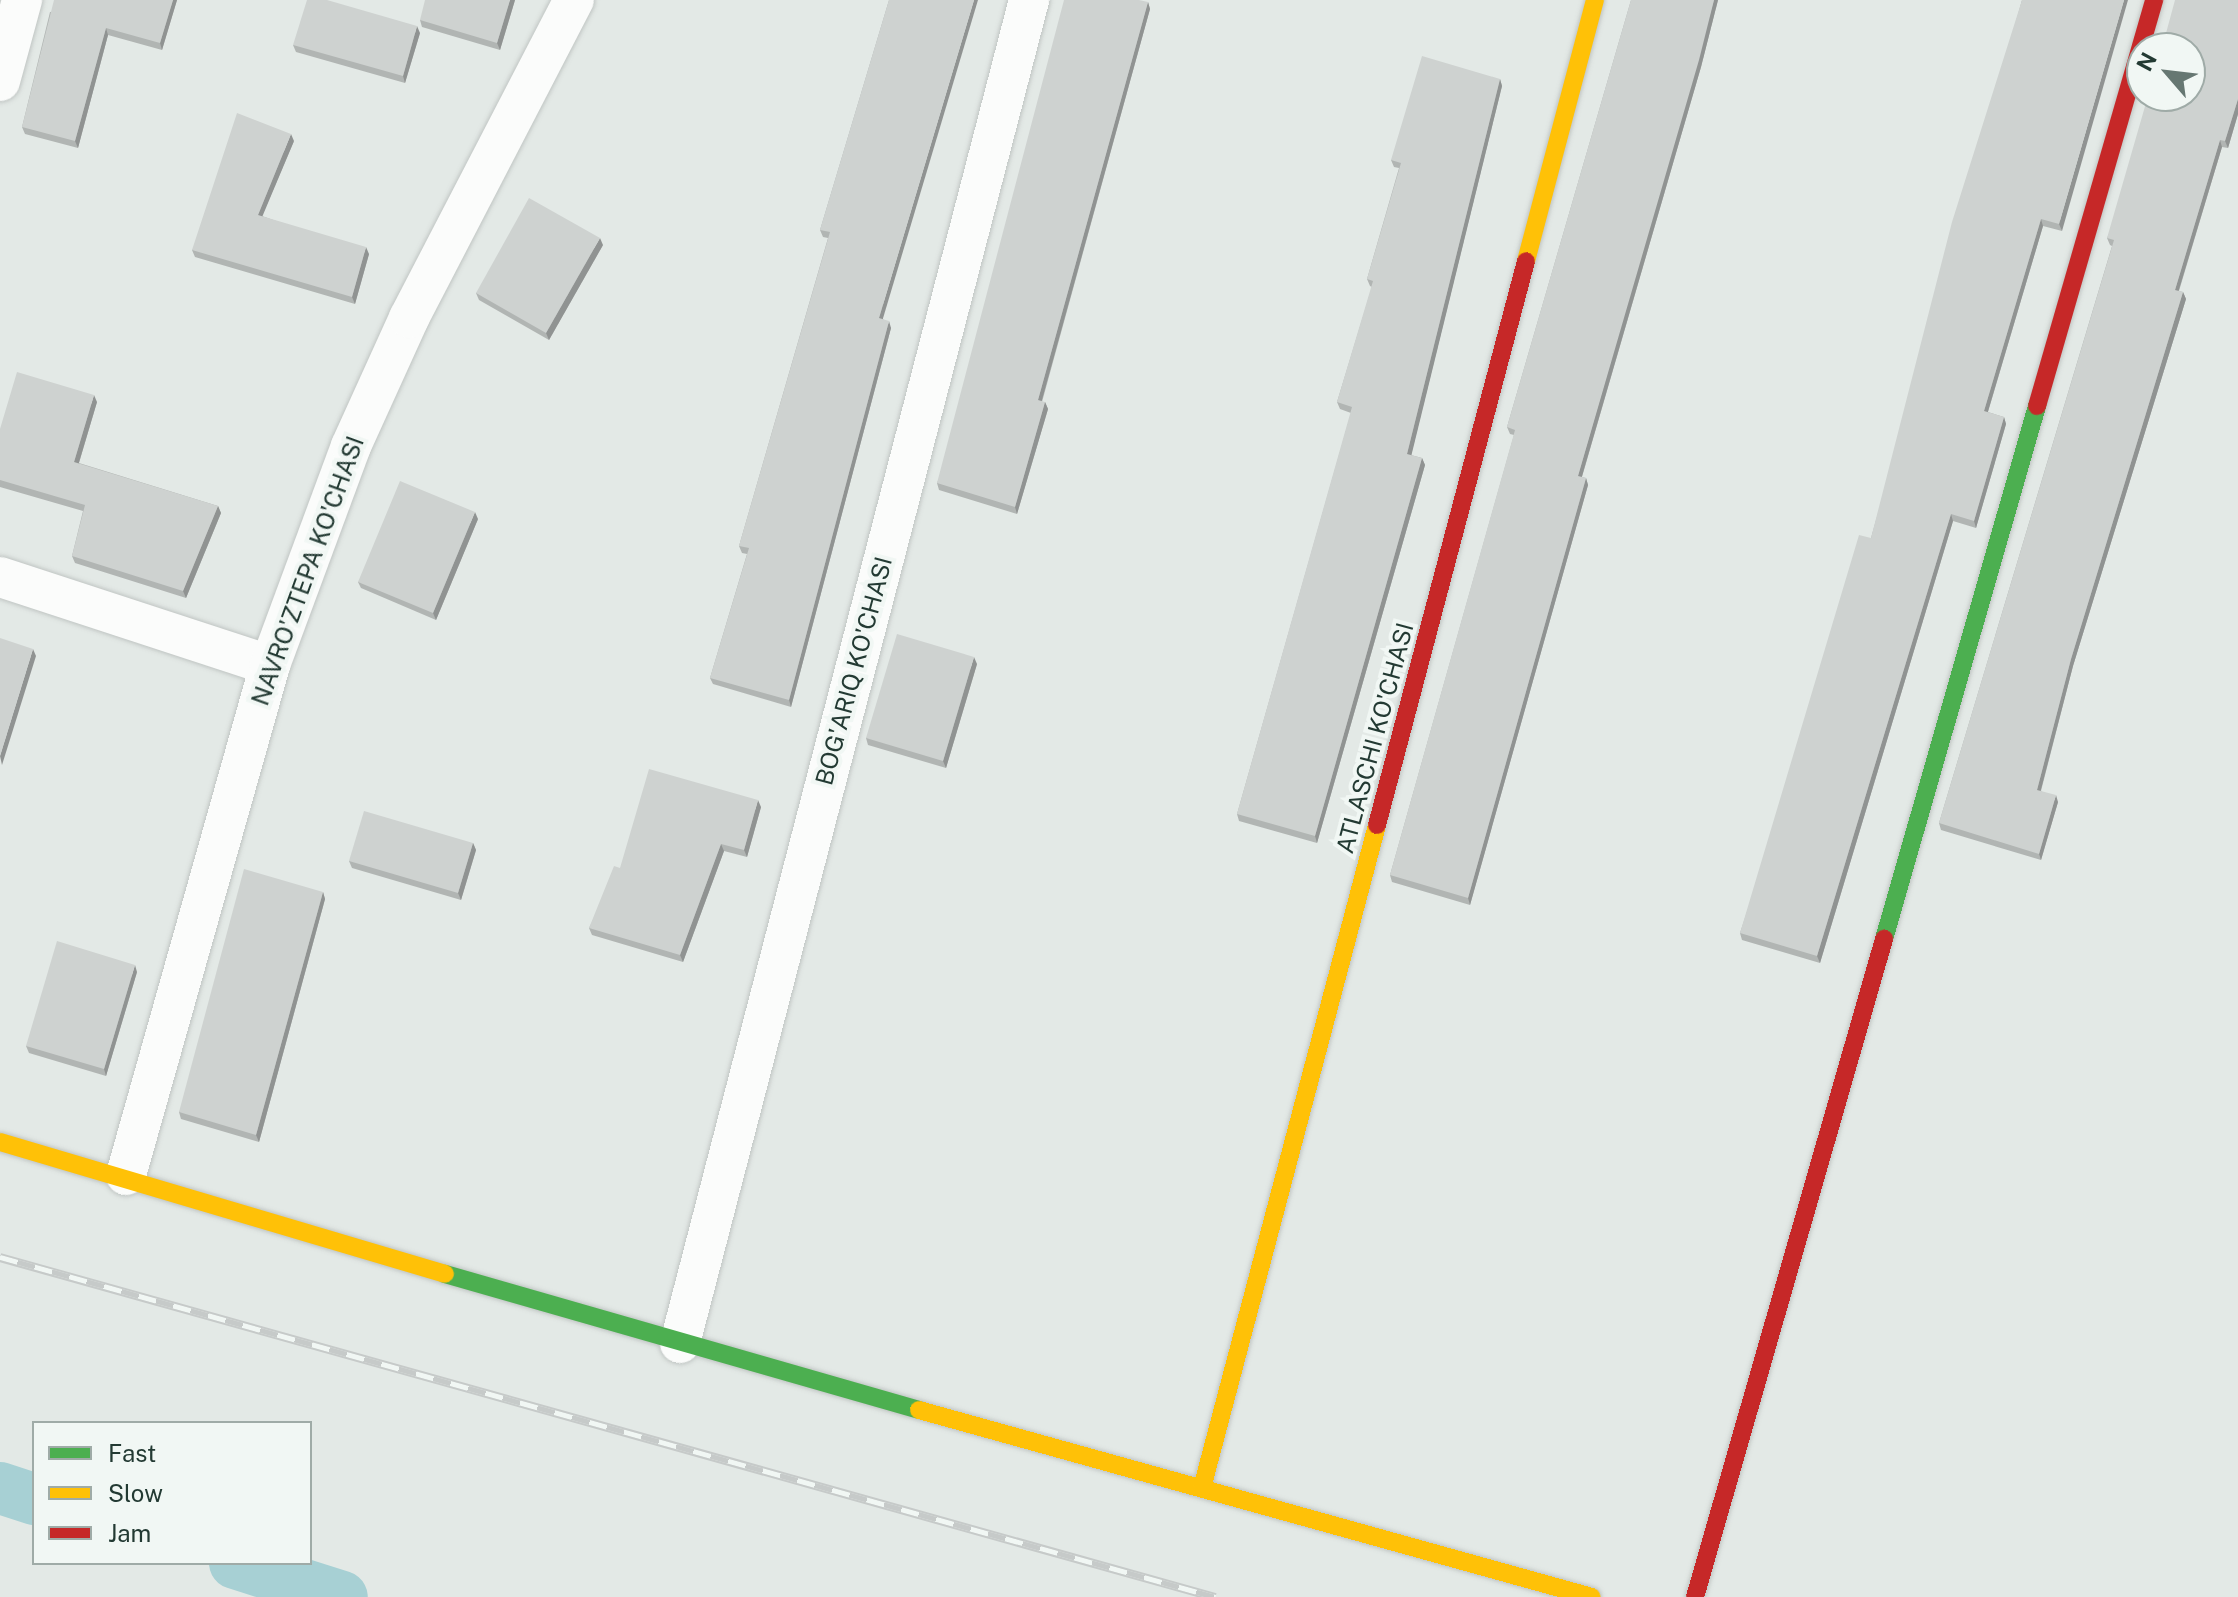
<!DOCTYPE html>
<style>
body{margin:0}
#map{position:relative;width:2238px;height:1597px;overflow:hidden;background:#e3e9e6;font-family:"Public Sans",sans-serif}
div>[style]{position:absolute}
.canal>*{height:52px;margin:-26px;padding:0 26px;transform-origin:26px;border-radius:26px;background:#a7d0d4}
.roads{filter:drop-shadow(0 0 2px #c0c5c3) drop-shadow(0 0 2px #c0c5c3)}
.street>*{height:40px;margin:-20px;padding:0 20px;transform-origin:20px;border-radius:20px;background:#fbfcfb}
.fast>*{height:18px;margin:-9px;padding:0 9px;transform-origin:9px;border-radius:9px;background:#4caf50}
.slow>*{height:18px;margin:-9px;padding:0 9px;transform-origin:9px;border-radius:9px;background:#ffc107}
.jam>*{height:18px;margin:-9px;padding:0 9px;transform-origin:9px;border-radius:9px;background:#c62828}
.rail>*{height:9px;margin-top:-4.5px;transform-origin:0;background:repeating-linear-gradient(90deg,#f1f7f4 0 18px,#c6cac9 0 36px);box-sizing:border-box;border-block:2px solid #c6cac9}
.wall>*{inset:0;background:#b1b5b3}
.shaded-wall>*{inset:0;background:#909392}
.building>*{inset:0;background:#ced2d0}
span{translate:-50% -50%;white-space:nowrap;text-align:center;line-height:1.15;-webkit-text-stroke:8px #f1f7f4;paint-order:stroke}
.street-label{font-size:24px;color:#233a33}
.legend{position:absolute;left:32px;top:1421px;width:280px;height:144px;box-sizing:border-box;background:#f1f7f4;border:2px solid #9faba7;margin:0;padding:10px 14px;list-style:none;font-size:24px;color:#233a33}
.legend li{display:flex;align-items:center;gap:16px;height:40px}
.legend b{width:40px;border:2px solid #9faba7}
.north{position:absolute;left:2126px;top:32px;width:80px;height:80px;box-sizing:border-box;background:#f1f7f4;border:2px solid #9faba7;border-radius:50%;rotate:298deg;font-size:22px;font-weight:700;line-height:32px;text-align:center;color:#233a33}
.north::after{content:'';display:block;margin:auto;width:28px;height:36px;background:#667772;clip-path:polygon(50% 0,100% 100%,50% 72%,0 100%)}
</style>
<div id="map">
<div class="canal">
<div style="left:0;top:1488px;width:36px;rotate:18deg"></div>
<div style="left:235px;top:1563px;width:112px;rotate:17.6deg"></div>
</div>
<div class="roads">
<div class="street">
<div style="left:0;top:81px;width:84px;rotate:-74.8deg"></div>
<div style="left:0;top:577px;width:284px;rotate:18.1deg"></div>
<div style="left:126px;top:1175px;width:530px;rotate:-74.23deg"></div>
<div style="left:270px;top:665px;width:233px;rotate:-69.7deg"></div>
<div style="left:351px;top:446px;width:141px;rotate:-65.6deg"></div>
<div style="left:409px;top:318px;width:358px;rotate:-62.6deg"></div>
<div style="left:680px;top:1343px;width:1388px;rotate:-75.43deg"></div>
</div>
<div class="fast">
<div style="left:1884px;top:939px;width:555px;rotate:-73.98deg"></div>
<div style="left:445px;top:1274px;width:493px;rotate:16deg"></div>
</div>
<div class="slow">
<div style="left:1526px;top:261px;width:270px;rotate:-75.2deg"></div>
<div style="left:0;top:1142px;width:464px;rotate:16.5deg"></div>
<div style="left:919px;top:1410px;width:698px;rotate:15.53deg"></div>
<div style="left:1202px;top:1488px;width:686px;rotate:-75.21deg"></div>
</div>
<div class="jam">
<div style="left:2037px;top:406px;width:423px;rotate:-73.9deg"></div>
<div style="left:1377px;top:825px;width:583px;rotate:-75.2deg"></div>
<div style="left:1695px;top:1597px;width:685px;rotate:-73.97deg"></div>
</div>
</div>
<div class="rail">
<div style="left:0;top:1257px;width:1262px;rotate:15.63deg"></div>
</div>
<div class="wall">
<div style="clip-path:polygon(177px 0,162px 50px,108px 35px,78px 148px,25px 134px,22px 127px,50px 12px)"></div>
<div style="clip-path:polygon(515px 0,500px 50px,422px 27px,420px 20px)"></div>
<div style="clip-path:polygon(889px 0,883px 319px,891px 328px,791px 707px,713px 684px,710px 678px,747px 554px,742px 553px,739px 546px,828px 238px,823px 237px,820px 230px)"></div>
<div style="clip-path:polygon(1631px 0,1718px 0,1701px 67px,1582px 477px,1586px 478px,1588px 485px,1470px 905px,1392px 882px,1390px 875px,1514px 435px,1510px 434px,1507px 427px)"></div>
<div style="clip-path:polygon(2022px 0,2062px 231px,2043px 226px,1988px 412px,2004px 417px,2006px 424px,1976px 528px,1953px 521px,1820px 963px,1742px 940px,1740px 933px,1871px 538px)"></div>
<div style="clip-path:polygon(2238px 0,2238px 114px,2228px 148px,2222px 147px,2179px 291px,2183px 292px,2186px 299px,2073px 666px,2041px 791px,2058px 802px,2041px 860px,1941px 830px,1939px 823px,2112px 246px,2110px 245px,2107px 238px)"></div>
<div style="clip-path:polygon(1148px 2px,1150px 9px,1042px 402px,1045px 402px,1048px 409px,1017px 514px,939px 490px,937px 483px)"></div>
<div style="clip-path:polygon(420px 33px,405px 83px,296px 52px,293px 45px)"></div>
<div style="clip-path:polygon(1500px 79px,1502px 86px,1411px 455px,1422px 458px,1425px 465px,1317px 843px,1239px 821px,1237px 814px,1351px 413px,1340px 409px,1337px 402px,1372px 287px,1370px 286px,1367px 279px,1399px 168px,1394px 167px,1391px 160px)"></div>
<div style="clip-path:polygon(294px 141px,262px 216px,369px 254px,355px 304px,195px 257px,192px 250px)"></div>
<div style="clip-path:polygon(603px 245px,549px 340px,479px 300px,476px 293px)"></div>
<div style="clip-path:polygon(97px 402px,79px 463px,218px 506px,221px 513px,186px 598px,75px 563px,72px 556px,83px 511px,0 487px,0 429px)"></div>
<div style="clip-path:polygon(478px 519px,436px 620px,361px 588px,358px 582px)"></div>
<div style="clip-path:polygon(977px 664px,946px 768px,868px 745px,866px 738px)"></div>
<div style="clip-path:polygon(761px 807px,747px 857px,724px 851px,683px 962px,592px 935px,589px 928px,620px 868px)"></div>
<div style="clip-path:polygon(473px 843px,476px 850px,461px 900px,352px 868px,349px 861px)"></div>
<div style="clip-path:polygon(323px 892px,325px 899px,259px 1142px,181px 1119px,179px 1112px)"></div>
<div style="clip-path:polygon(137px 972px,106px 1076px,29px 1053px,26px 1046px)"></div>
</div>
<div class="shaded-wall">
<div style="clip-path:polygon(173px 0,177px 0,162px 50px,160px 43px)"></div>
<div style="clip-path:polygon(510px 0,515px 0,500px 50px,497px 43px)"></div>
<div style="clip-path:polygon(974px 0,978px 0,881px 325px,879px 318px)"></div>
<div style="clip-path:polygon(1714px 0,1718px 0,1701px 67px,1580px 483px,1578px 476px)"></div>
<div style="clip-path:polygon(2124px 0,2128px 0,2062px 231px,2059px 224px)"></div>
<div style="clip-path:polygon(1148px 2px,1150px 9px,1040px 407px,1038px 400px)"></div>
<div style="clip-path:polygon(417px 26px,420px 33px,405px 83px,403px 76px)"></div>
<div style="clip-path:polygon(106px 28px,108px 35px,78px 148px,75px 141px)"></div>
<div style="clip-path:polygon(1500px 79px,1502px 86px,1410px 461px,1407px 454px)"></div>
<div style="clip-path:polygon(2238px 99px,2238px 114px,2228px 148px,2225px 141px)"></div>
<div style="clip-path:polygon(291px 134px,294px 141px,260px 222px,258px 215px)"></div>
<div style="clip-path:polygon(2220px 140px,2222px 147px,2177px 296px,2175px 290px)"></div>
<div style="clip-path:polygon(2041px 219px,2043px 226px,1986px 418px,1984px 411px)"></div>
<div style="clip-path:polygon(600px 238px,603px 245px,549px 340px,546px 333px)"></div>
<div style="clip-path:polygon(366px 247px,369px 254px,355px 304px,352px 297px)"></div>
<div style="clip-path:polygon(2183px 292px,2186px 299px,2073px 666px,2039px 797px,2037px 790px,2071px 659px)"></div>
<div style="clip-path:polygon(889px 321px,891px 328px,791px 707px,789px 700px)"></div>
<div style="clip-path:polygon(94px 395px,97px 402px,77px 469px,74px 462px)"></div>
<div style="clip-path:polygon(1045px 402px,1048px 409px,1017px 514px,1015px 507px)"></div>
<div style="clip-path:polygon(2004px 417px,2006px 424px,1976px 528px,1974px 521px)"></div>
<div style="clip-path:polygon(1422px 458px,1425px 465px,1317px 843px,1315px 836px)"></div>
<div style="clip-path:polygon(1586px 478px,1588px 485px,1470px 905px,1468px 898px)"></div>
<div style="clip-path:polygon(218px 506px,221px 513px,186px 598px,183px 591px)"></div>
<div style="clip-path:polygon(475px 512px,478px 519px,436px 620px,433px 613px)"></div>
<div style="clip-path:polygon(1951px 514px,1953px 521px,1820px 963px,1817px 956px)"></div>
<div style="clip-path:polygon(33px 649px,36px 656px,2px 765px,0 756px)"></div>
<div style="clip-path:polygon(974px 657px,977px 664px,946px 768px,943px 761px)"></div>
<div style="clip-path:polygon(2056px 795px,2058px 802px,2041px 860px,2039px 854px)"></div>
<div style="clip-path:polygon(758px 800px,761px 807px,747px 857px,744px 850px)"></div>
<div style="clip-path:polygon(473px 843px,476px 850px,461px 900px,458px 893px)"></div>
<div style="clip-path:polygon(721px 844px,724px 851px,683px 962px,680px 955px)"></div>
<div style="clip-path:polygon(323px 892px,325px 899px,259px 1142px,256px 1135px)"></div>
<div style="clip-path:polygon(135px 965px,137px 972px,106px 1076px,104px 1069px)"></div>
</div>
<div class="building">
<div style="clip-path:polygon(54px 0,173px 0,160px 43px,106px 28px,75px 141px,22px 127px)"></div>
<div style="clip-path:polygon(307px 0,327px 0,417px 26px,403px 76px,293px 45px)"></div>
<div style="clip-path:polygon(425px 0,510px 0,497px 43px,420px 20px)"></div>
<div style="clip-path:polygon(889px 0,974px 0,879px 318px,889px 321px,789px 700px,710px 678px,749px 548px,739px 546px,830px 232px,820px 230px)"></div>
<div style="clip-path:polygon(1064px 0,1139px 0,1148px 2px,1038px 400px,1045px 402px,1015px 507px,937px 483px)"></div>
<div style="clip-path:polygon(1631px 0,1714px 0,1699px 60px,1578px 476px,1586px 478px,1468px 898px,1390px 875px,1515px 430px,1507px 427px)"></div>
<div style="clip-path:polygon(2022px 0,2124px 0,2059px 224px,2041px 219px,1984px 411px,2004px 417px,1974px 521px,1951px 514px,1817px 956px,1740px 933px,1859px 535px,1871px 538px,1952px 222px)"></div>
<div style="clip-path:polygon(2175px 0,2238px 0,2238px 99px,2225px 141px,2220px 140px,2175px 290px,2183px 292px,2071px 659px,2037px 790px,2056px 795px,2039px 854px,1939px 823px,2114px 240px,2107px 238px,2148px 96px,2190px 96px,2190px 48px,2162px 48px)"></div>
<div style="clip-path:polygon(1422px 56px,1500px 79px,1407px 454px,1422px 458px,1315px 836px,1237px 814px,1352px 407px,1337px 402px,1373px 281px,1367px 279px,1401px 163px,1391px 160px)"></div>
<div style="clip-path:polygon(237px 113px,291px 134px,258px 215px,366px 247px,352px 297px,192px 250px)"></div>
<div style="clip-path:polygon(529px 198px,600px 238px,546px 333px,476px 293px)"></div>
<div style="clip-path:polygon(17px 372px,94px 395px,74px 462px,218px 506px,183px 591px,72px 556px,85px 505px,0 480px,0 429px)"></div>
<div style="clip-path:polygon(400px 481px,475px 512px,433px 613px,358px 582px)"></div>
<div style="clip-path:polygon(897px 634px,974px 657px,943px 761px,866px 738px)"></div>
<div style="clip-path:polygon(0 638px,33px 649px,0 756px)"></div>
<div style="clip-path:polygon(649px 769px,758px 800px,744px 850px,721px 844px,680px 955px,589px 928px,614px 866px,620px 868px)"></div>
<div style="clip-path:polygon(364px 811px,473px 843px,458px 893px,349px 861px)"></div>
<div style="clip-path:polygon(244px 869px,323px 892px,256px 1135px,179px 1112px)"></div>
<div style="clip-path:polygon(57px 941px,135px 965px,104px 1069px,26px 1046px)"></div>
</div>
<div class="street-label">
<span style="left:308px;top:571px;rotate:-70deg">NAVRO'ZTEPA KO'CHASI</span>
<span style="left:854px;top:671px;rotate:-75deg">BOG'ARIQ KO'CHASI</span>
<span style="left:1375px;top:738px;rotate:-75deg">ATLASCHI KO'CHASI</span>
</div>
<ul class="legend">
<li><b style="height:10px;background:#4caf50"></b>Fast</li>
<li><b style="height:10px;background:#ffc107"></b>Slow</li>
<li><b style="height:10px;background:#c62828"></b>Jam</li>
</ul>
<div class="north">N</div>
</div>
